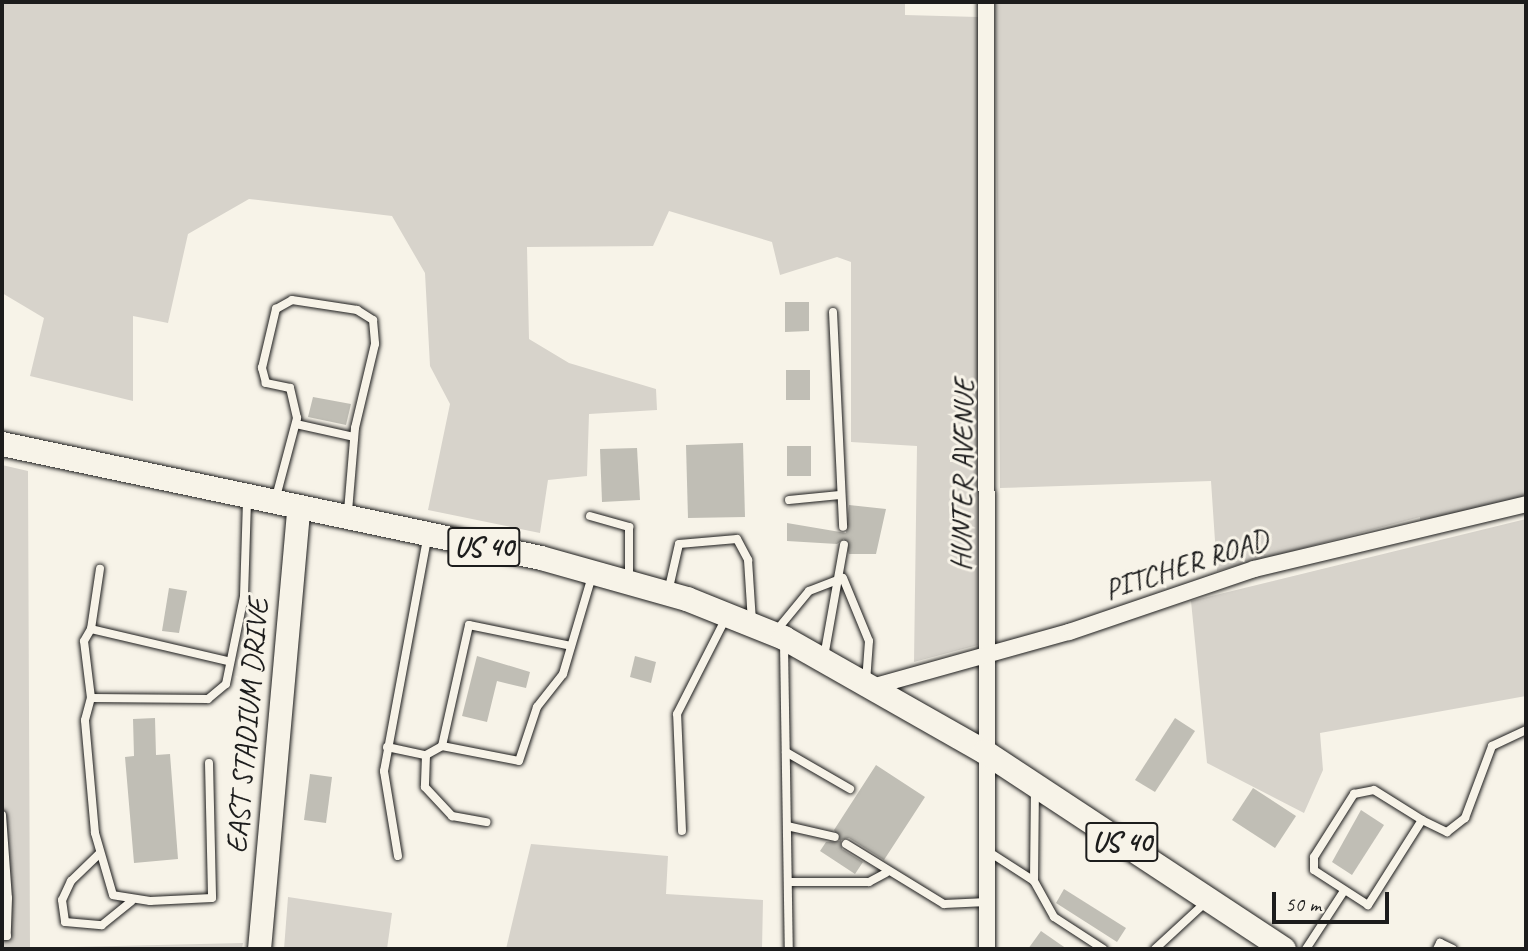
<!DOCTYPE html>
<style>
body{margin:0}
#map{position:relative;width:1528px;height:951px;overflow:hidden;background:#f7f3e8;font-family:Caveat,sans-serif}
div>[style]{position:absolute}
.green>*{inset:0;background:#d7d3cb}
.building>*{inset:0;background:#c0beb5}
.roads{filter:drop-shadow(0 0 2px #1c1c1c) drop-shadow(0 0 2px #1c1c1c)}
.service>*{height:8px;margin:-4px;padding:0 4px;transform-origin:4px;border-radius:4px;background:#f7f3e8}
.minor>*{height:16px;margin:-8px;padding:0 8px;transform-origin:8px;border-radius:8px;background:#f7f3e8}
.secondary>*{height:23px;margin:-11.5px;padding:0 11.5px;transform-origin:11.5px;border-radius:11.5px;background:#f7f3e8}
.primary>*{height:24px;margin:-12px;padding:0 12px;transform-origin:12px;border-radius:12px;background:#f7f3e8}
span{translate:-50% -50%;white-space:nowrap;text-align:center;line-height:1.15;-webkit-text-stroke:6px #f7f3e8;paint-order:stroke}
.shield-label span{padding:2px 5px;background:#f7f3e8;border:2px solid;border-radius:5px;-webkit-text-stroke-width:0}
.shield-label{font-size:28px;color:#1c1c1c;font-weight:700}
.street-label{font-size:30px;color:#1c1c1c}
.frame{position:absolute;inset:0;border:4px solid #1c1c1c;pointer-events:none}
.scale{position:absolute;left:1272px;top:892px;width:117px;height:32px;box-sizing:border-box;border:4px solid #1c1c1c;border-top:0;padding-left:9px;font-size:21px;line-height:24px;white-space:nowrap;color:#1c1c1c;-webkit-text-stroke:5px #f7f3e8;paint-order:stroke}
</style>
<div id="map">
<div class="green">
<div style="clip-path:polygon(2px 2px,905px 2px,905px 15px,978px 17px,978px 645px,914px 662px,917px 446px,851px 442px,851px 262px,837px 257px,780px 275px,772px 242px,669px 211px,653px 246px,527px 247px,529px 339px,569px 363px,656px 389px,657px 410px,589px 414px,587px 476px,548px 480px,540px 533px,428px 510px,450px 404px,430px 366px,425px 273px,392px 216px,249px 199px,188px 234px,168px 323px,133px 316px,133px 401px,30px 376px,44px 318px,2px 293px)"></div>
<div style="clip-path:polygon(995px 2px,1526px 2px,1526px 503px,1420px 525px,1420px 517px,1217px 571px,1211px 481px,1000px 488px)"></div>
<div style="clip-path:polygon(2px 465px,28px 471px,30px 948px,243px 943px,242px 949px,2px 949px)"></div>
<div style="clip-path:polygon(1526px 519px,1526px 696px,1320px 733px,1323px 770px,1304px 813px,1207px 763px,1191px 601px)"></div>
<div style="clip-path:polygon(531px 844px,668px 856px,666px 894px,763px 900px,762px 949px,506px 949px)"></div>
<div style="clip-path:polygon(288px 897px,392px 913px,387px 949px,284px 949px)"></div>
</div>
<div class="building">
<div style="clip-path:polygon(785px 302px,809px 302px,809px 331px,785px 332px)"></div>
<div style="clip-path:polygon(786px 370px,810px 370px,810px 400px,786px 400px)"></div>
<div style="clip-path:polygon(313px 397px,351px 404px,346px 425px,308px 417px)"></div>
<div style="clip-path:polygon(743px 443px,745px 517px,688px 518px,686px 445px)"></div>
<div style="clip-path:polygon(787px 446px,811px 446px,811px 476px,787px 476px)"></div>
<div style="clip-path:polygon(637px 448px,640px 500px,602px 502px,600px 449px)"></div>
<div style="clip-path:polygon(849px 505px,886px 509px,876px 554px,849px 554px,844px 539px,837px 544px,787px 541px,787px 523px,846px 533px)"></div>
<div style="clip-path:polygon(169px 588px,187px 591px,179px 633px,162px 631px)"></div>
<div style="clip-path:polygon(477px 656px,530px 672px,526px 688px,497px 681px,487px 722px,462px 716px)"></div>
<div style="clip-path:polygon(635px 656px,656px 662px,651px 683px,630px 677px)"></div>
<div style="clip-path:polygon(155px 718px,156px 755px,170px 754px,178px 859px,134px 863px,125px 757px,134px 756px,133px 719px)"></div>
<div style="clip-path:polygon(1175px 718px,1195px 731px,1155px 792px,1135px 780px)"></div>
<div style="clip-path:polygon(876px 765px,925px 797px,884px 860px,849px 838px,841px 840px,842px 849px,863px 862px,855px 874px,820px 851px,826px 842px,840px 841px,834px 830px)"></div>
<div style="clip-path:polygon(310px 774px,332px 777px,326px 823px,304px 820px)"></div>
<div style="clip-path:polygon(1253px 788px,1296px 816px,1275px 848px,1232px 820px)"></div>
<div style="clip-path:polygon(1361px 810px,1384px 825px,1352px 875px,1332px 862px)"></div>
<div style="clip-path:polygon(1064px 889px,1126px 928px,1117px 942px,1056px 903px)"></div>
<div style="clip-path:polygon(1041px 931px,1067px 949px,1028px 949px)"></div>
</div>
<div class="roads">
<div class="service">
<div style="left:833px;top:312px;width:215px;rotate:87.3deg"></div>
<div style="left:296px;top:424px;width:59px;rotate:12.6deg"></div>
<div style="left:276px;top:497px;width:82px;rotate:-75.1deg"></div>
<div style="left:297px;top:418px;width:31px;rotate:-103deg"></div>
<div style="left:290px;top:388px;width:25px;rotate:-168deg"></div>
<div style="left:266px;top:383px;width:16px;rotate:-105deg"></div>
<div style="left:262px;top:368px;width:61px;rotate:-76.7deg"></div>
<div style="left:276px;top:309px;width:18px;rotate:-29deg"></div>
<div style="left:292px;top:300px;width:66px;rotate:8.7deg"></div>
<div style="left:357px;top:310px;width:19px;rotate:32deg"></div>
<div style="left:373px;top:320px;width:24px;rotate:85deg"></div>
<div style="left:375px;top:344px;width:86px;rotate:103.4deg"></div>
<div style="left:355px;top:428px;width:84px;rotate:94.8deg"></div>
<div style="left:789px;top:500px;width:51px;rotate:-5.6deg"></div>
<div style="left:590px;top:516px;width:41px;rotate:15.8deg"></div>
<div style="left:629px;top:527px;width:53px;rotate:90deg"></div>
<div style="left:668px;top:592px;width:49px;rotate:-77.1deg"></div>
<div style="left:679px;top:544px;width:58px;rotate:-4.9deg"></div>
<div style="left:737px;top:539px;width:24px;rotate:62deg"></div>
<div style="left:748px;top:560px;width:62px;rotate:86.3deg"></div>
<div style="left:91px;top:629px;width:61px;rotate:-81.5deg"></div>
<div style="left:776px;top:631px;width:52px;rotate:-50.5deg"></div>
<div style="left:809px;top:591px;width:36px;rotate:-21deg"></div>
<div style="left:843px;top:578px;width:68px;rotate:67.6deg"></div>
<div style="left:869px;top:641px;width:41px;rotate:94.2deg"></div>
<div style="left:784px;top:644px;width:305px;rotate:89.1deg"></div>
<div style="left:824px;top:657px;width:114px;rotate:-79.9deg"></div>
<div style="left:91px;top:698px;width:57px;rotate:-97deg"></div>
<div style="left:84px;top:641px;width:14px;rotate:-60deg"></div>
<div style="left:91px;top:629px;width:140px;rotate:13.2deg"></div>
<div style="left:442px;top:746px;width:124px;rotate:-77.4deg"></div>
<div style="left:469px;top:625px;width:104px;rotate:11.6deg"></div>
<div style="left:387px;top:747px;width:40px;rotate:12deg"></div>
<div style="left:426px;top:755px;width:18px;rotate:-29deg"></div>
<div style="left:442px;top:746px;width:78px;rotate:11deg"></div>
<div style="left:519px;top:761px;width:57px;rotate:-71.6deg"></div>
<div style="left:537px;top:707px;width:42px;rotate:-51.8deg"></div>
<div style="left:563px;top:674px;width:102px;rotate:-73.5deg"></div>
<div style="left:786px;top:752px;width:74px;rotate:30deg"></div>
<div style="left:426px;top:755px;width:32px;rotate:92deg"></div>
<div style="left:425px;top:787px;width:40px;rotate:47deg"></div>
<div style="left:452px;top:816px;width:35px;rotate:10deg"></div>
<div style="left:209px;top:763px;width:135px;rotate:88.7deg"></div>
<div style="left:212px;top:898px;width:62px;rotate:177.2deg"></div>
<div style="left:150px;top:901px;width:37px;rotate:-171deg"></div>
<div style="left:113px;top:895px;width:65px;rotate:-106.2deg"></div>
<div style="left:95px;top:833px;width:113px;rotate:-95.1deg"></div>
<div style="left:85px;top:720px;width:23px;rotate:-75deg"></div>
<div style="left:91px;top:698px;width:117px;rotate:0.5deg"></div>
<div style="left:208px;top:699px;width:23px;rotate:-40deg"></div>
<div style="left:226px;top:684px;width:90px;rotate:-78.4deg"></div>
<div style="left:244px;top:596px;width:95px;rotate:-88.2deg"></div>
<div style="left:1374px;top:790px;width:57px;rotate:32deg"></div>
<div style="left:1422px;top:820px;width:101px;rotate:122.4deg"></div>
<div style="left:1368px;top:905px;width:64px;rotate:-147.1deg"></div>
<div style="left:1314px;top:870px;width:13px;rotate:-90deg"></div>
<div style="left:1314px;top:857px;width:75px;rotate:-57.6deg"></div>
<div style="left:1354px;top:794px;width:20px;rotate:-11deg"></div>
<div style="left:2px;top:815px;width:83px;rotate:85.9deg"></div>
<div style="left:8px;top:898px;width:38px;rotate:92deg"></div>
<div style="left:7px;top:936px;width:5px;rotate:180deg"></div>
<div style="left:1422px;top:820px;width:28px;rotate:26deg"></div>
<div style="left:1447px;top:832px;width:23px;rotate:-38deg"></div>
<div style="left:1465px;top:818px;width:77px;rotate:-69.4deg"></div>
<div style="left:1492px;top:746px;width:38px;rotate:-25deg"></div>
<div style="left:787px;top:826px;width:49px;rotate:12.9deg"></div>
<div style="left:682px;top:831px;width:117px;rotate:-92.4deg"></div>
<div style="left:677px;top:714px;width:108px;rotate:-63deg"></div>
<div style="left:846px;top:844px;width:115px;rotate:31.5deg"></div>
<div style="left:944px;top:904px;width:43px;rotate:-2.7deg"></div>
<div style="left:986px;top:850px;width:57px;rotate:32.9deg"></div>
<div style="left:1034px;top:881px;width:41px;rotate:60.9deg"></div>
<div style="left:1054px;top:917px;width:59px;rotate:33.1deg"></div>
<div style="left:99px;top:854px;width:39px;rotate:136deg"></div>
<div style="left:71px;top:881px;width:21px;rotate:115deg"></div>
<div style="left:62px;top:900px;width:22px;rotate:82deg"></div>
<div style="left:65px;top:922px;width:37px;rotate:5deg"></div>
<div style="left:102px;top:925px;width:38px;rotate:-39deg"></div>
<div style="left:398px;top:856px;width:86px;rotate:-99.4deg"></div>
<div style="left:384px;top:771px;width:237px;rotate:-79.5deg"></div>
<div style="left:1034px;top:881px;width:92px;rotate:-89.4deg"></div>
<div style="left:788px;top:882px;width:81px"></div>
<div style="left:869px;top:882px;width:19px;rotate:-28deg"></div>
<div style="left:1155px;top:949px;width:71px;rotate:-42.7deg"></div>
<div style="left:1306px;top:949px;width:69px;rotate:-56.8deg"></div>
<div style="left:1437px;top:949px;width:7px;rotate:-63deg"></div>
<div style="left:1440px;top:943px;width:14px;rotate:25deg"></div>
</div>
<div class="minor">
<div style="left:986px;top:2px;width:947px;rotate:89.94deg"></div>
<div style="left:868px;top:688px;width:209px;rotate:-15.6deg"></div>
<div style="left:1069px;top:632px;width:195px;rotate:-18.8deg"></div>
<div style="left:1254px;top:569px;width:280px;rotate:-13.4deg"></div>
</div>
<div class="secondary">
<div style="left:259px;top:949px;width:442px;rotate:-84.9deg"></div>
</div>
<div class="primary">
<div style="left:2px;top:444px;width:551px;rotate:11.94deg"></div>
<div style="left:541px;top:558px;width:152px;rotate:15.7deg"></div>
<div style="left:687px;top:599px;width:105px;rotate:21.9deg"></div>
<div style="left:784px;top:638px;width:231px;rotate:29.6deg"></div>
<div style="left:985px;top:752px;width:358px;rotate:33.4deg"></div>
</div>
</div>
<div class="shield-label">
<span style="left:484px;top:547px">US 40</span>
<span style="left:1122px;top:842px">US 40</span>
</div>
<div class="street-label">
<span style="left:962px;top:475px;rotate:-89deg">HUNTER AVENUE</span>
<span style="left:1186px;top:564px;rotate:-18deg">PITCHER ROAD</span>
<span style="left:247px;top:726px;rotate:-85deg">EAST STADIUM DRIVE</span>
</div>
<div class="frame"></div>
<div class="scale">50 m</div>
</div>
